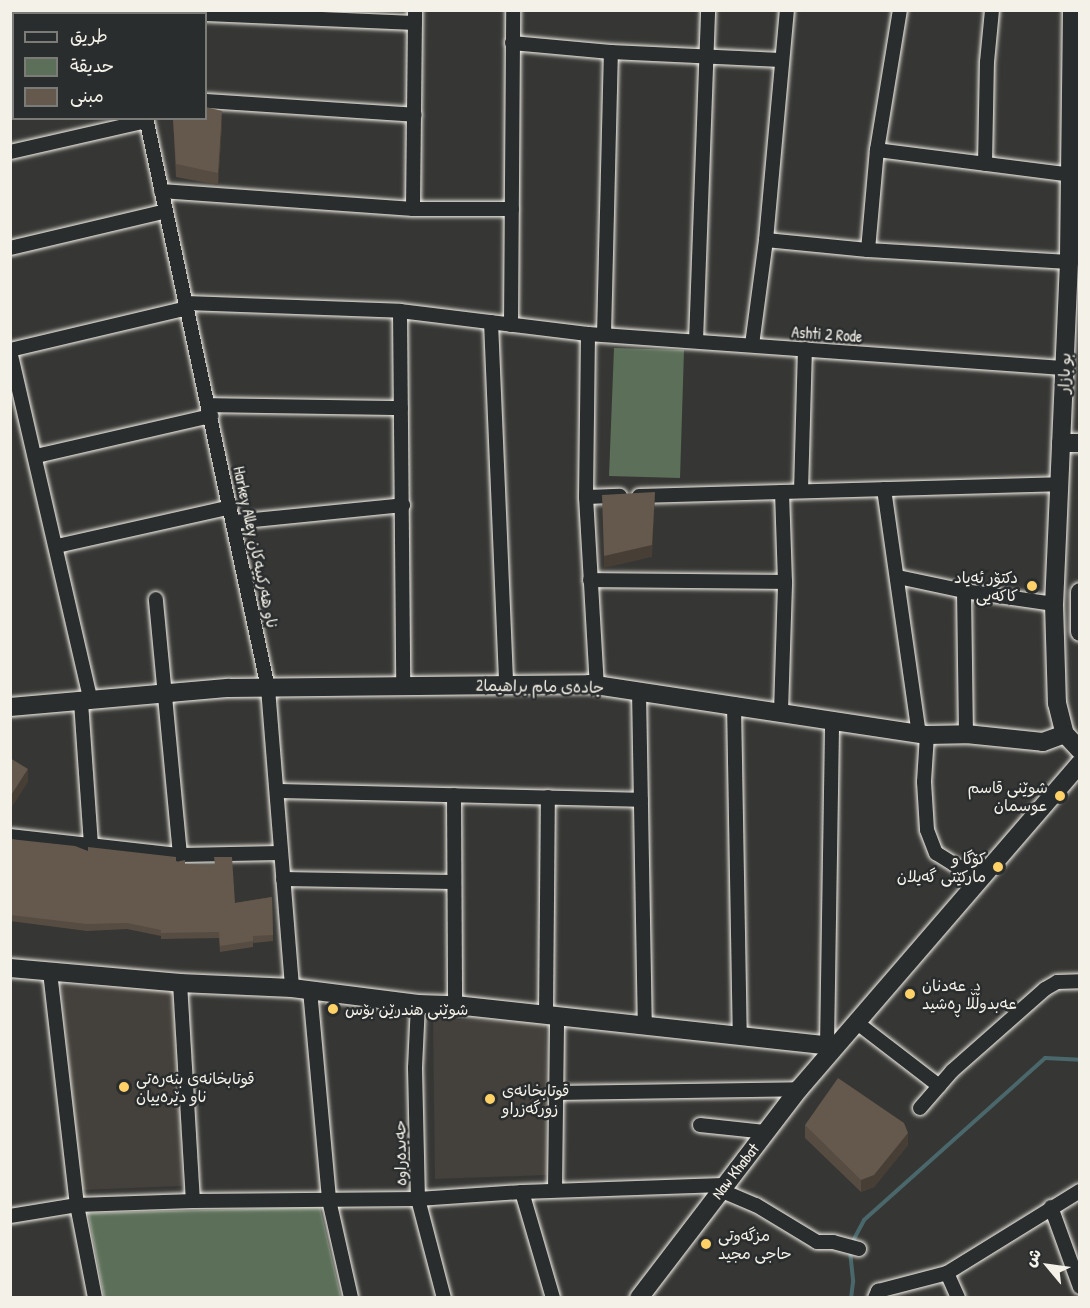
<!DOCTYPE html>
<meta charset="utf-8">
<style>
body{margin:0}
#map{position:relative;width:1090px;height:1308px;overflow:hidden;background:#363634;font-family:"Patrick Hand","Playpen Sans Arabic",sans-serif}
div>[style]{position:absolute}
.built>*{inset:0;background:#44403b}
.green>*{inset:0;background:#5c6f59}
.stream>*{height:4px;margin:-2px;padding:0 2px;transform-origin:2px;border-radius:2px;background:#4a686b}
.roads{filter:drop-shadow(0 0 2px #f4f1e8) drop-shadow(0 0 2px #f4f1e8)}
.minor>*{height:14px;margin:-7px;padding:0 7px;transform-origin:7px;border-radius:7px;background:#2a2d2e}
.tertiary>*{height:18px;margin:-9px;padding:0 9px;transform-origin:9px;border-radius:9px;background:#2a2d2e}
.wall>*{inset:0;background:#574c41}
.shaded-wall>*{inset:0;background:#473e35}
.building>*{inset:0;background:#65584c}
.dots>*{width:16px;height:16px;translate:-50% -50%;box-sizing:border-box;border:3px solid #2a2d2e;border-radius:50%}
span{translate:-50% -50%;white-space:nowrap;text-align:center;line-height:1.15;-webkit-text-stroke:5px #2a2d2e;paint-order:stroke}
.street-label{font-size:16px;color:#f4f1e8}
.poi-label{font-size:16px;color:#f4f1e8}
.right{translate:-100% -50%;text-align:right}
.left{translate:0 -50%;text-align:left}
.frame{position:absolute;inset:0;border:12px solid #f4f1e8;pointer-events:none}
.legend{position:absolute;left:12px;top:12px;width:195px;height:108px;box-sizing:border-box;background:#2a2d2e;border:2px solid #7b7b78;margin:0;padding:8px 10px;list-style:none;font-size:18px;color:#f4f1e8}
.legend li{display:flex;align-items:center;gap:12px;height:30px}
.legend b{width:30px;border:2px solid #7b7b78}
.north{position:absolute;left:1018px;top:1236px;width:60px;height:60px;-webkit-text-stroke:4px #2a2d2e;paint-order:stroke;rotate:299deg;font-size:16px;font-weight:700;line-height:24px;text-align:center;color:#f4f1e8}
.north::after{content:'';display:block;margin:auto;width:21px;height:27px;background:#f4f1e8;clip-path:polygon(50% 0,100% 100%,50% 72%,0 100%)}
</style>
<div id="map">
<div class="built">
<div style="clip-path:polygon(62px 986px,172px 989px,182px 1186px,81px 1190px)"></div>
<div style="clip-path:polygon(433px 1019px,545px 1023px,547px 1175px,435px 1179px)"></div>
</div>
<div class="green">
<div style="clip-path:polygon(614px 348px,684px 350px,680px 478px,609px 476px)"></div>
<div style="clip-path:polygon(320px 1207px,341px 1297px,104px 1297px,88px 1213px)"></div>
</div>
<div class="stream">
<div style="left:854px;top:1239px;width:21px;rotate:-62deg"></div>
<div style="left:864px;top:1220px;width:243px;rotate:-41.8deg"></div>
<div style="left:1045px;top:1058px;width:35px;rotate:3deg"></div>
<div style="left:850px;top:1251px;width:31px;rotate:84deg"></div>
<div style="left:853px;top:1282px;width:16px;rotate:97deg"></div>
</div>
<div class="roads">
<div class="minor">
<div style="left:122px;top:10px;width:4px;rotate:76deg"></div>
<div style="left:151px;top:10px;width:50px;rotate:4.6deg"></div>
<div style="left:206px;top:14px;width:209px;rotate:2.5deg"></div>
<div style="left:512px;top:43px;width:99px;rotate:5.2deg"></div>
<div style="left:611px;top:52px;width:170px;rotate:2.7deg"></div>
<div style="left:10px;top:56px;width:4px"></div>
<div style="left:206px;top:101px;width:209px;rotate:3.8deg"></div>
<div style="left:146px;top:118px;width:583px;rotate:77.92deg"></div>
<div style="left:268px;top:688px;width:301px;rotate:85.4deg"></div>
<div style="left:877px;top:150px;width:196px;rotate:7.3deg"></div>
<div style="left:10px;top:152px;width:139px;rotate:-12.8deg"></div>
<div style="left:985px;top:164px;width:102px;rotate:-88.9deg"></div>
<div style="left:987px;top:62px;width:52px;rotate:-84.5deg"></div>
<div style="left:161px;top:191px;width:253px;rotate:4.1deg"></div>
<div style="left:413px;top:209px;width:99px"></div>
<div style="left:413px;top:209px;width:199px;rotate:-89.4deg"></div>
<div style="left:766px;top:240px;width:102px;rotate:5.6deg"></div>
<div style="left:868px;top:250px;width:201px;rotate:3.4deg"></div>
<div style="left:10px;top:248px;width:160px;rotate:-13.3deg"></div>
<div style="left:868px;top:250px;width:100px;rotate:-84.9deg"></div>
<div style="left:877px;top:150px;width:142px;rotate:-80.7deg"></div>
<div style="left:186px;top:303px;width:214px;rotate:2.1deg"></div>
<div style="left:400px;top:311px;width:189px;rotate:7deg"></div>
<div style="left:588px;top:334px;width:476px;rotate:4.1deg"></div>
<div style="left:400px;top:311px;width:375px;rotate:89.5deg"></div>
<div style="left:491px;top:322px;width:363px;rotate:87.6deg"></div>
<div style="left:511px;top:325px;width:315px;rotate:-89.6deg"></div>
<div style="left:588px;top:334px;width:163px;rotate:90.7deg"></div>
<div style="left:586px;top:497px;width:188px;rotate:86.7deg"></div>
<div style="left:604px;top:335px;width:283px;rotate:-88.6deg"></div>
<div style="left:696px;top:341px;width:331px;rotate:-87.9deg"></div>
<div style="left:752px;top:345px;width:106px;rotate:-82.4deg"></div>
<div style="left:766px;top:240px;width:231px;rotate:-84.8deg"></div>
<div style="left:10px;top:350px;width:182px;rotate:-13.3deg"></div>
<div style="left:10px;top:351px;width:359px;rotate:77deg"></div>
<div style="left:208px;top:405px;width:193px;rotate:0.9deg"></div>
<div style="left:36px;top:456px;width:180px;rotate:-12.9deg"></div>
<div style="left:884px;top:489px;width:247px;rotate:81.9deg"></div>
<div style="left:801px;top:491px;width:142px;rotate:-88.4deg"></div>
<div style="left:639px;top:496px;width:419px;rotate:-1.6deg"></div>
<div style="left:586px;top:497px;width:34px;rotate:-2deg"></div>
<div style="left:234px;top:522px;width:170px;rotate:-5.7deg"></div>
<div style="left:57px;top:546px;width:178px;rotate:-12.6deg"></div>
<div style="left:898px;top:577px;width:67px;rotate:12deg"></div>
<div style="left:964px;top:591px;width:91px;rotate:8.2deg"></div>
<div style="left:590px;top:580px;width:195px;rotate:0.6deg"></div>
<div style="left:964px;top:591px;width:143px;rotate:89.2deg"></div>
<div style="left:639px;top:691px;width:333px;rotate:89deg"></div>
<div style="left:81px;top:702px;width:143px;rotate:86deg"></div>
<div style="left:734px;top:704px;width:331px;rotate:89deg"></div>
<div style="left:781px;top:712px;width:130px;rotate:-88.2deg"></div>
<div style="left:785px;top:582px;width:90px;rotate:-91.9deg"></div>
<div style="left:927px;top:735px;width:47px;rotate:93.7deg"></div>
<div style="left:924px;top:782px;width:48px;rotate:86.4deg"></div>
<div style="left:927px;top:830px;width:25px;rotate:69deg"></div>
<div style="left:936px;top:853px;width:25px;rotate:32deg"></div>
<div style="left:957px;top:866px;width:29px;rotate:14deg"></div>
<div style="left:277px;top:791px;width:364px;rotate:1.4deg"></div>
<div style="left:454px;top:795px;width:210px;rotate:89.7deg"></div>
<div style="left:10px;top:836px;width:171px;rotate:6.4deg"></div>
<div style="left:180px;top:855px;width:257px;rotate:-95.4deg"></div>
<div style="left:180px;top:855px;width:100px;rotate:-1.1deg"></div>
<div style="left:283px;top:879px;width:170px;rotate:1deg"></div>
<div style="left:50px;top:972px;width:235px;rotate:83.4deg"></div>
<div style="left:77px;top:1205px;width:95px;rotate:79deg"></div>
<div style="left:180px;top:983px;width:218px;rotate:86.6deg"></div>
<div style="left:310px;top:990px;width:211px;rotate:84.8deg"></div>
<div style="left:329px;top:1200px;width:100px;rotate:77.3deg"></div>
<div style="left:418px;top:1004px;width:64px;rotate:92.7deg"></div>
<div style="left:415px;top:1068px;width:131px;rotate:88.7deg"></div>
<div style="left:418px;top:1199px;width:102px;rotate:75.3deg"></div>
<div style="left:546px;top:1014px;width:217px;rotate:-89.5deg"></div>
<div style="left:856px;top:1022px;width:105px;rotate:37.6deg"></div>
<div style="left:827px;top:1046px;width:327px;rotate:-89.1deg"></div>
<div style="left:556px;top:1093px;width:243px;rotate:-0.9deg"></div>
<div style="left:920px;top:1108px;width:49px;rotate:-49.1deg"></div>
<div style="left:952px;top:1071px;width:124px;rotate:-41.4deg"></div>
<div style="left:1045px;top:989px;width:14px;rotate:-30deg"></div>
<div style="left:1057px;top:982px;width:23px;rotate:-2deg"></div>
<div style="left:700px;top:1125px;width:65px;rotate:6.1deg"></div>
<div style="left:555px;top:1190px;width:175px;rotate:-89.3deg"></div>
<div style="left:720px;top:1190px;width:39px;rotate:23deg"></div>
<div style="left:756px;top:1205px;width:71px;rotate:31.2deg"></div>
<div style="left:817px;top:1242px;width:16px"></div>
<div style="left:833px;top:1242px;width:27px;rotate:15deg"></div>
<div style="left:522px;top:1192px;width:110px;rotate:73.7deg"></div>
<div style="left:1051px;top:1207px;width:85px;rotate:70.1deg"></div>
<div style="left:10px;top:1216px;width:68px;rotate:-9.3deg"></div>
<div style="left:77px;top:1205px;width:116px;rotate:-2deg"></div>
<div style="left:193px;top:1201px;width:225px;rotate:-0.5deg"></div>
<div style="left:418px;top:1199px;width:104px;rotate:-3.9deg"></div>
<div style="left:522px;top:1192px;width:201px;rotate:-2deg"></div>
<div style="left:947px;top:1273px;width:27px;rotate:66deg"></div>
<div style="left:875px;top:1298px;width:8px;rotate:-67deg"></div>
<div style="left:878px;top:1291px;width:71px;rotate:-14.6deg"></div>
<div style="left:947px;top:1273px;width:156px;rotate:-31.7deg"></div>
</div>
<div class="tertiary">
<div style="left:1072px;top:10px;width:252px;rotate:90.7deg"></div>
<div style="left:1069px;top:262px;width:342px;rotate:92.5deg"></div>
<div style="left:1054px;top:604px;width:99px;rotate:88.3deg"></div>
<div style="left:1057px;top:703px;width:32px;rotate:76deg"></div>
<div style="left:1065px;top:734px;width:22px;rotate:47deg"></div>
<div style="left:1061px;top:443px;width:19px"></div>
<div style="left:1080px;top:592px;width:40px;rotate:90deg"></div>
<div style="left:10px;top:707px;width:220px;rotate:-5deg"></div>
<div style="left:229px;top:688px;width:360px;rotate:-0.6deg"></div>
<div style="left:589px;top:684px;width:342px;rotate:8.6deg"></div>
<div style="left:927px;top:735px;width:39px;rotate:-1deg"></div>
<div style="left:966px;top:734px;width:77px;rotate:5.9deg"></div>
<div style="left:1043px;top:742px;width:23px;rotate:-20deg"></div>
<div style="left:10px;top:968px;width:171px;rotate:5deg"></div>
<div style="left:180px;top:983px;width:112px;rotate:2.6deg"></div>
<div style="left:292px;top:988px;width:127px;rotate:7.2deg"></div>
<div style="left:418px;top:1004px;width:37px;rotate:2deg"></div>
<div style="left:455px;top:1005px;width:382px;rotate:6.2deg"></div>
<div style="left:639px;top:1298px;width:263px;rotate:-52.6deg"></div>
<div style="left:799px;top:1089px;width:430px;rotate:-49.2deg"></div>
</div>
</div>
<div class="wall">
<div style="clip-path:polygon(173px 118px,206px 118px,222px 124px,218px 185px,176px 177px)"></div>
<div style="clip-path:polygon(10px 839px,88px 851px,176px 862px,185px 864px,235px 903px,272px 897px,273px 941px,253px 943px,253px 947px,220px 952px,219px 938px,161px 939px,161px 936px,127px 929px,87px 931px,10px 921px)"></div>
<div style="clip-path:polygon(805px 1125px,908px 1145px,874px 1187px,861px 1192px,805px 1138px)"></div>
</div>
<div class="shaded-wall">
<div style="clip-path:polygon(222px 111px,222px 124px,218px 185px,218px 173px)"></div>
<div style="clip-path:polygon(655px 492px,652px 557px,604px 568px,604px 556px)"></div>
<div style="clip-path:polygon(28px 769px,28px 782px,10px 810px,10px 797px)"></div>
<div style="clip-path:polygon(908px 1133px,908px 1145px,874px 1187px,861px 1192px,861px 1180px)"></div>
</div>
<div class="building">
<div style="clip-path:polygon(206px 107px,222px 111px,218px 173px,176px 164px,173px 118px,206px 118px)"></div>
<div style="clip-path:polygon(655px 492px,652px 545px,604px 556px,602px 495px)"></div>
<div style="clip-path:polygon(10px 758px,28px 769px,10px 797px)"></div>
<div style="clip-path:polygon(10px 839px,75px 846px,88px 851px,88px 847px,176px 857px,176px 862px,185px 860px,185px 864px,215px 865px,214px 857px,232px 857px,235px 903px,272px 897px,273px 935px,253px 936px,253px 941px,220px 946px,219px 932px,161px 933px,161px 930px,127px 923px,87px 924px,10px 915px)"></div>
<div style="clip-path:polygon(838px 1078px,904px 1123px,908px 1133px,874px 1175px,861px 1180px,805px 1125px)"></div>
</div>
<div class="dots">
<div style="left:1032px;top:586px;background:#ffd166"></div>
<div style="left:1060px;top:796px;background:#ffd166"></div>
<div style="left:998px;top:867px;background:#ffd166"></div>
<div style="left:910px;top:994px;background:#ffd166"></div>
<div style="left:333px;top:1009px;background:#ffd166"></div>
<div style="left:124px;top:1087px;background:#ffd166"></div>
<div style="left:490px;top:1099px;background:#ffd166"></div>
<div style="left:706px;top:1244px;background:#ffd166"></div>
</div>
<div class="street-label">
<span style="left:827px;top:334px;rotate:4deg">Ashti 2 Rode</span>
<span style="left:1064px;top:373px;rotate:-88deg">بو بازار</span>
<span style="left:256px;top:547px;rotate:78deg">Harkey Alley ناو هەركييەكان</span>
<span style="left:540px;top:686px;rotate:1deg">جادەی مام براهیما2</span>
<span style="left:400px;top:1153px;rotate:-91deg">حەیدەراوە</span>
<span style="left:735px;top:1171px;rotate:-52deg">Naw Khabat</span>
</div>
<div class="poi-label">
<span class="right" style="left:1018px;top:586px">دکتۆر ئەیاد<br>کاکەیی</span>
<span class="right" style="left:1048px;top:796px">شوێنی قاسم<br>عوسمان</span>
<span class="right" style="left:986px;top:867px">کۆگا و<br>مارکێتی گەیلان</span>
<span class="left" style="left:922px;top:994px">د. عەدنان<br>عەبدوڵڵا ڕەشید</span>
<span class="left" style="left:345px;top:1009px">شوێنی هندرێن بۆس</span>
<span class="left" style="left:136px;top:1087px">قوتابخانەى بنەرەتى<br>ناو دێرەييان</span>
<span class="left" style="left:502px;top:1099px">قوتابخانەی<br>زورگەزراو</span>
<span class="left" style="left:718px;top:1244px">مزگەوتى<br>حاجى مجيد</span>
</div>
<div class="frame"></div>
<ul class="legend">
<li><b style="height:8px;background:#2a2d2e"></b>طريق</li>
<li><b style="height:16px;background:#5c6f59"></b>حديقة</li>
<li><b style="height:16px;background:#65584c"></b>مبنى</li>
</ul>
<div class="north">ش</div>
</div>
